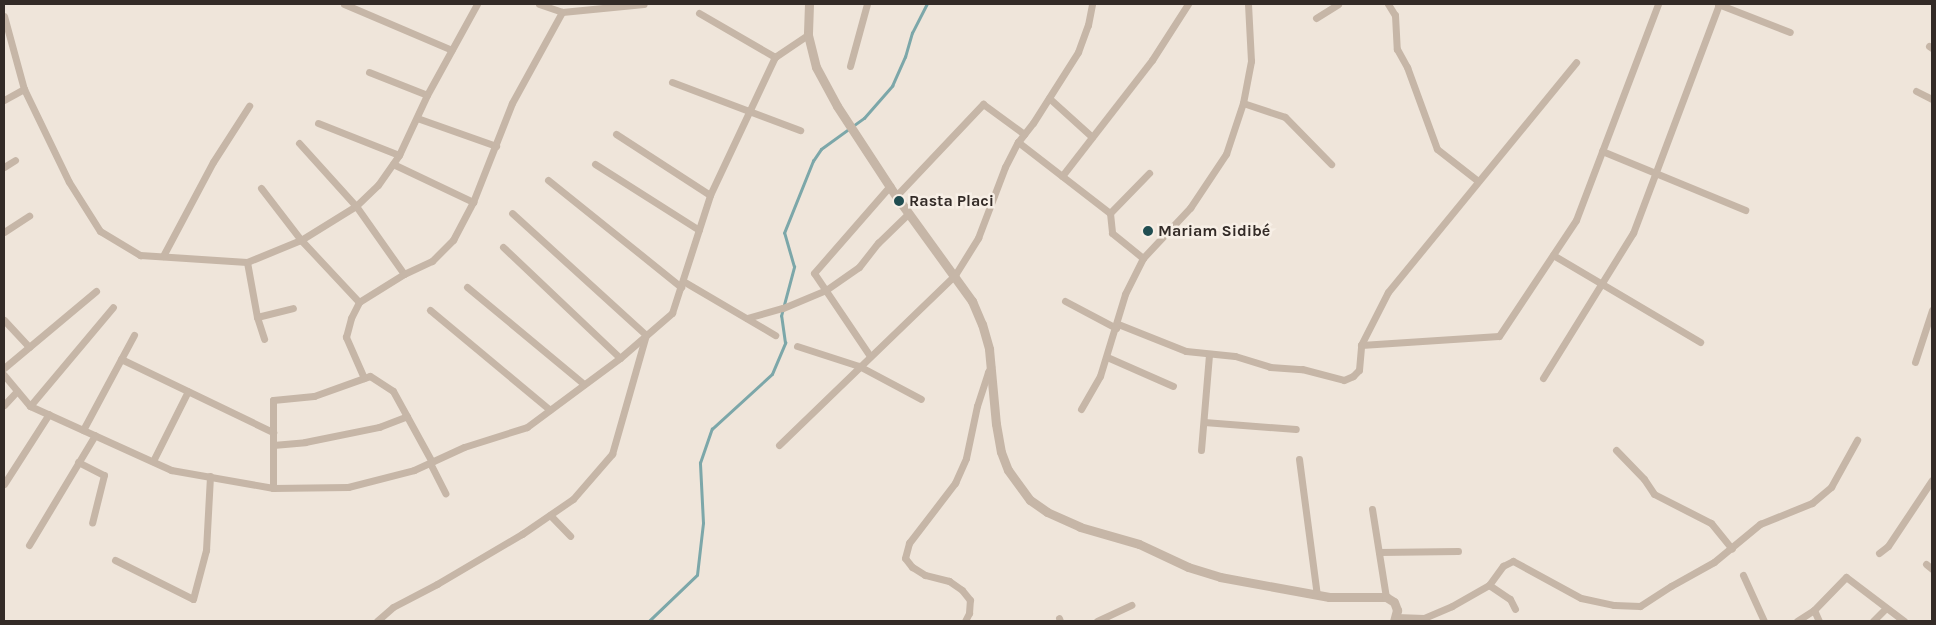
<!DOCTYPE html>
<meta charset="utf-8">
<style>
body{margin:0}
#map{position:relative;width:1936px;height:625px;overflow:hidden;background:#efe5da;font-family:Karla,sans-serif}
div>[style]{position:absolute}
.stream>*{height:2.5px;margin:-1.25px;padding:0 1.25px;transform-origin:1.25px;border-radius:1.25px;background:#7ca7a9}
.minor>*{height:7px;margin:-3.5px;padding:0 3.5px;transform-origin:3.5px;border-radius:3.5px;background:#c6b6a7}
.tertiary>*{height:9px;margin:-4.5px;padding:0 4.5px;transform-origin:4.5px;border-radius:4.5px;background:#c6b6a7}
.dots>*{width:14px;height:14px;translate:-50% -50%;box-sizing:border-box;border:2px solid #f7efe6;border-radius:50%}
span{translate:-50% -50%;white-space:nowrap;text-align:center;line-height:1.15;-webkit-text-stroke:5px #f7efe6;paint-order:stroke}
.poi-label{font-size:16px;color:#332b27;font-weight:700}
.left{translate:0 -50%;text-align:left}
.frame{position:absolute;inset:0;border:5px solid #332b27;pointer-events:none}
</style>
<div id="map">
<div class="stream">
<div style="left:649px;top:621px;width:66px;rotate:-43.8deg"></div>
<div style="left:697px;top:575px;width:52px;rotate:-83.4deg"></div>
<div style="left:703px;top:523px;width:60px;rotate:-92.9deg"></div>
<div style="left:700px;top:463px;width:36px;rotate:-71deg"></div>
<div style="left:712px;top:429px;width:81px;rotate:-42.5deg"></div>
<div style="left:772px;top:374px;width:34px;rotate:-67deg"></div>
<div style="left:785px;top:343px;width:27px;rotate:-98deg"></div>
<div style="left:781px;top:316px;width:51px;rotate:-75.1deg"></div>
<div style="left:794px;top:267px;width:35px;rotate:-106deg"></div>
<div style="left:784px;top:233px;width:78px;rotate:-68.1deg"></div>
<div style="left:813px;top:161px;width:14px;rotate:-56deg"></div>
<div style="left:821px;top:149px;width:53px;rotate:-35.8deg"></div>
<div style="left:864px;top:118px;width:43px;rotate:-48.8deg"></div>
<div style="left:892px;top:86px;width:32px;rotate:-66deg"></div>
<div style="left:905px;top:57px;width:25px;rotate:-74deg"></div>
<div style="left:912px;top:33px;width:33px;rotate:-63deg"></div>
</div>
<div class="minor">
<div style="left:344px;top:4px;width:117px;rotate:23.1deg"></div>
<div style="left:539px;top:4px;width:24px;rotate:19deg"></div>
<div style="left:562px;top:12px;width:82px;rotate:-5.6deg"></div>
<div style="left:1388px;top:4px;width:13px;rotate:58deg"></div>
<div style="left:1395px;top:15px;width:34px;rotate:87deg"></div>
<div style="left:1397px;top:49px;width:21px;rotate:61deg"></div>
<div style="left:1407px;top:67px;width:87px;rotate:69.9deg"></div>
<div style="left:1437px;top:149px;width:52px;rotate:38deg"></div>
<div style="left:1718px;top:4px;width:77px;rotate:21.3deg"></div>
<div style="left:699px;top:13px;width:88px;rotate:30.1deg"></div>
<div style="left:4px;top:16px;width:76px;rotate:74.7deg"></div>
<div style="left:24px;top:89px;width:103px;rotate:64.2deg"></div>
<div style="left:69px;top:182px;width:58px;rotate:57.7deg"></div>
<div style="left:100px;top:231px;width:47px;rotate:31deg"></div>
<div style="left:140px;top:255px;width:107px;rotate:3.7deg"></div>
<div style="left:247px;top:262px;width:58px;rotate:-22.2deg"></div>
<div style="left:301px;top:240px;width:65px;rotate:-31.7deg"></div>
<div style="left:356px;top:206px;width:30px;rotate:-44deg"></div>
<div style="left:378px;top:185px;width:37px;rotate:-55deg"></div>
<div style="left:399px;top:155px;width:66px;rotate:-65deg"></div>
<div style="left:427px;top:95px;width:104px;rotate:-61.2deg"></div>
<div style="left:1316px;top:18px;width:26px;rotate:-32deg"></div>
<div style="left:1929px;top:46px;width:4px;rotate:34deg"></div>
<div style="left:850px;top:66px;width:64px;rotate:-74.7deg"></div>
<div style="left:369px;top:72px;width:62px;rotate:21.6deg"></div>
<div style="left:672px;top:82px;width:137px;rotate:20.6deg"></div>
<div style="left:1916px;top:91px;width:18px;rotate:27deg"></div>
<div style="left:1049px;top:98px;width:58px;rotate:42.2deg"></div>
<div style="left:4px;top:100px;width:23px;rotate:-29deg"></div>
<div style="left:1243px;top:103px;width:44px;rotate:18.4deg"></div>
<div style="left:1285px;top:117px;width:66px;rotate:45.6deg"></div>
<div style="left:417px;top:118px;width:84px;rotate:19.5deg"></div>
<div style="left:318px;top:123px;width:87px;rotate:21.6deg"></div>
<div style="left:616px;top:134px;width:112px;rotate:33deg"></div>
<div style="left:1018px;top:142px;width:116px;rotate:37.7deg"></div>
<div style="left:1110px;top:213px;width:20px;rotate:84deg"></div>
<div style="left:1112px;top:233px;width:40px;rotate:39deg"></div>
<div style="left:299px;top:143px;width:85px;rotate:47.9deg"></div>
<div style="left:356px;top:206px;width:83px;rotate:54.8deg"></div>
<div style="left:1602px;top:151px;width:155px;rotate:22.4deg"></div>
<div style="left:393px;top:164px;width:89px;rotate:25.4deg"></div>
<div style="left:595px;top:164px;width:123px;rotate:32.4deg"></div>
<div style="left:4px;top:167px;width:13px;rotate:-32deg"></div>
<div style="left:1062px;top:176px;width:147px;rotate:-52.2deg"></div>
<div style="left:1152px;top:60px;width:67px;rotate:-57.3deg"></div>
<div style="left:548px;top:180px;width:171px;rotate:38.8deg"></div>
<div style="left:261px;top:188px;width:66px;rotate:52.4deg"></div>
<div style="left:301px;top:240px;width:85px;rotate:46.9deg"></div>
<div style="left:896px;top:196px;width:127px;rotate:-46.6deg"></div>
<div style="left:983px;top:104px;width:51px;rotate:36.2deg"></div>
<div style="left:1110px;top:213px;width:56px;rotate:-45.7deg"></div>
<div style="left:4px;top:232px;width:30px;rotate:-33deg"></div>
<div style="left:503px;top:247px;width:161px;rotate:43.5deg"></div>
<div style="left:1553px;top:255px;width:171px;rotate:30.6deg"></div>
<div style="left:163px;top:256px;width:106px;rotate:-62deg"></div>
<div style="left:213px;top:162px;width:67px;rotate:-57.3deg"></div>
<div style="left:247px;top:262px;width:56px;rotate:79.7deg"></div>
<div style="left:257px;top:317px;width:23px;rotate:72deg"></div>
<div style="left:683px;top:281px;width:107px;rotate:30.4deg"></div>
<div style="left:467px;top:287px;width:152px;rotate:39.7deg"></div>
<div style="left:1065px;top:301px;width:58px;rotate:27.9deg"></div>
<div style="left:430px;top:310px;width:156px;rotate:39.8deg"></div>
<div style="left:257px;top:317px;width:37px;rotate:-14deg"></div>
<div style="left:747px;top:318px;width:37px;rotate:-16deg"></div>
<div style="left:783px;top:308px;width:47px;rotate:-22.7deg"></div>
<div style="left:826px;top:290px;width:40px;rotate:-34.9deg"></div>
<div style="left:859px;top:267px;width:31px;rotate:-52deg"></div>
<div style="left:878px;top:243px;width:43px;rotate:-44.1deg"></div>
<div style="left:4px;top:320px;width:37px;rotate:47deg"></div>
<div style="left:1118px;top:324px;width:73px;rotate:21.7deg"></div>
<div style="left:1186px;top:351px;width:49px;rotate:5.8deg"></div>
<div style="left:1235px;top:356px;width:37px;rotate:17deg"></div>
<div style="left:1270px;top:367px;width:32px;rotate:4deg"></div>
<div style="left:1302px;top:369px;width:43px;rotate:14.7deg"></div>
<div style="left:1344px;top:380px;width:10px;rotate:-24deg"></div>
<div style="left:1353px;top:376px;width:8px;rotate:-45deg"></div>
<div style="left:1359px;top:370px;width:25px;rotate:-85deg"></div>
<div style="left:1361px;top:345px;width:59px;rotate:-63deg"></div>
<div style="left:1388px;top:292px;width:297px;rotate:-50.7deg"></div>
<div style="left:1361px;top:345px;width:138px;rotate:-3.7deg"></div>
<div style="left:1499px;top:336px;width:139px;rotate:-56.4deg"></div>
<div style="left:1576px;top:220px;width:231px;rotate:-69.2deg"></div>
<div style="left:797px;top:346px;width:65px;rotate:17.9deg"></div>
<div style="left:859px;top:366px;width:70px;rotate:28deg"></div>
<div style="left:870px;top:356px;width:100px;rotate:-124deg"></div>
<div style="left:814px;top:273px;width:116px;rotate:-48.9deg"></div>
<div style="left:1107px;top:357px;width:72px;rotate:23.7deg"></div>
<div style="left:121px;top:359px;width:169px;rotate:25.7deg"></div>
<div style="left:1915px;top:362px;width:55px;rotate:-71.9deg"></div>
<div style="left:4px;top:368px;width:120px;rotate:-39.9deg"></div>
<div style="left:4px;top:375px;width:40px;rotate:50deg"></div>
<div style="left:30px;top:406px;width:155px;rotate:24.4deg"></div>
<div style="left:171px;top:470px;width:104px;rotate:10deg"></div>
<div style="left:273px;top:488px;width:75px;rotate:-0.8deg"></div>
<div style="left:348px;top:487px;width:68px;rotate:-14.4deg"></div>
<div style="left:414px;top:470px;width:55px;rotate:-24.7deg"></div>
<div style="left:464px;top:447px;width:66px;rotate:-17.6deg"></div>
<div style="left:527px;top:427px;width:116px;rotate:-36.6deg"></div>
<div style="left:620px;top:358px;width:69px;rotate:-40.9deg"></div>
<div style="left:672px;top:313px;width:124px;rotate:-72.1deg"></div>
<div style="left:710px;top:195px;width:153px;rotate:-64.8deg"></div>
<div style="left:775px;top:57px;width:40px;rotate:-34deg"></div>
<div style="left:364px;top:378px;width:45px;rotate:-113.7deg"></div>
<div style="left:346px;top:337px;width:20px;rotate:-75deg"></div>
<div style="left:351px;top:318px;width:18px;rotate:-63deg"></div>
<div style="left:359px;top:302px;width:53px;rotate:-31.9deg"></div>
<div style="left:404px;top:274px;width:31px;rotate:-25deg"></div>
<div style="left:432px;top:261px;width:30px;rotate:-45deg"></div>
<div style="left:453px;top:240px;width:43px;rotate:-62.2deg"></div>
<div style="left:473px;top:202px;width:106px;rotate:-68.5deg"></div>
<div style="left:512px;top:103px;width:104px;rotate:-61.2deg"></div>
<div style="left:1543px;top:378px;width:171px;rotate:-58.2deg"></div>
<div style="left:1633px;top:233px;width:245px;rotate:-69.4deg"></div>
<div style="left:4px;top:405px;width:19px;rotate:-47deg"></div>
<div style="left:30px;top:406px;width:129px;rotate:-50deg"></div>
<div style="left:1081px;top:409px;width:38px;rotate:-60deg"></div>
<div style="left:1100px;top:376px;width:86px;rotate:-73deg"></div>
<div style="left:1125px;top:294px;width:40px;rotate:-63.4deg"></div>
<div style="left:1143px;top:258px;width:69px;rotate:-46.8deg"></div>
<div style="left:1190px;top:208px;width:65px;rotate:-56.3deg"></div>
<div style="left:1226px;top:154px;width:54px;rotate:-71.6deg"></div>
<div style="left:1243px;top:103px;width:43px;rotate:-79.2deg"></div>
<div style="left:1251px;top:61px;width:57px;rotate:-93deg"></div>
<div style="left:1204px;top:422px;width:92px;rotate:4.4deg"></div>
<div style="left:83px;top:430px;width:108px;rotate:-61.8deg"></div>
<div style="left:273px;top:445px;width:32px;rotate:-5deg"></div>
<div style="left:305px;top:442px;width:76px;rotate:-11.5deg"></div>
<div style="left:379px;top:427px;width:30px;rotate:-21deg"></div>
<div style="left:779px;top:445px;width:245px;rotate:-44deg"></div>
<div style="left:955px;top:275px;width:44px;rotate:-58.1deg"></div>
<div style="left:978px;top:238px;width:76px;rotate:-69.2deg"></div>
<div style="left:1005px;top:167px;width:28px;rotate:-63deg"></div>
<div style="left:1018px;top:142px;width:24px;rotate:-52deg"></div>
<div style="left:1033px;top:123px;width:84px;rotate:-57.6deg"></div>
<div style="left:1078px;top:52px;width:29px;rotate:-70deg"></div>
<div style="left:1088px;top:25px;width:21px;rotate:-79deg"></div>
<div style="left:1201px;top:450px;width:96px;rotate:-85.2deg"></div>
<div style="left:1616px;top:450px;width:40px;rotate:46deg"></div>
<div style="left:1644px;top:479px;width:18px;rotate:56deg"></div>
<div style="left:1654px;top:494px;width:64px;rotate:27deg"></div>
<div style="left:1711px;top:523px;width:33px;rotate:51deg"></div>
<div style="left:1299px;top:459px;width:137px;rotate:82.5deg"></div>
<div style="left:153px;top:461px;width:78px;rotate:-63.4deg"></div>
<div style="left:78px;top:462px;width:29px;rotate:27deg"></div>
<div style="left:104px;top:475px;width:49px;rotate:104deg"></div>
<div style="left:430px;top:463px;width:34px;rotate:63deg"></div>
<div style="left:4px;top:484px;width:83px;rotate:-57.3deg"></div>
<div style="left:273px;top:488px;width:88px;rotate:-90deg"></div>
<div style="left:273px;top:400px;width:41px;rotate:-5.6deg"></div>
<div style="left:314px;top:396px;width:59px;rotate:-19.7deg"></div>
<div style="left:370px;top:376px;width:27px;rotate:33deg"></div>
<div style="left:393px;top:391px;width:81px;rotate:61.2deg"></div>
<div style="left:1372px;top:509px;width:89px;rotate:81deg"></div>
<div style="left:550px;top:515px;width:29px;rotate:46deg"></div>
<div style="left:29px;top:545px;width:128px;rotate:-59deg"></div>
<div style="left:1379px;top:552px;width:79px;rotate:-0.7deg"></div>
<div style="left:1879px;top:553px;width:11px;rotate:-38deg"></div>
<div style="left:1888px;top:546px;width:79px;rotate:-56.3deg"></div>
<div style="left:115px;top:560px;width:87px;rotate:26.6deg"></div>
<div style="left:193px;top:599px;width:51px;rotate:-75.1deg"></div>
<div style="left:206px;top:550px;width:74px;rotate:-86.9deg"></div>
<div style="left:1926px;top:564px;width:8px;rotate:40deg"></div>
<div style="left:1743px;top:575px;width:51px;rotate:65.5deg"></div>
<div style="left:1489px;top:585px;width:24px;rotate:-54deg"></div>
<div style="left:1503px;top:566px;width:11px;rotate:-27deg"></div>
<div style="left:1513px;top:561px;width:77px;rotate:28.6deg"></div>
<div style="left:1581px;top:598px;width:34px;rotate:12deg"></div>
<div style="left:1614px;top:605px;width:26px;rotate:2deg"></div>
<div style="left:1640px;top:606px;width:37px;rotate:-33deg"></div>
<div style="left:1671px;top:586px;width:49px;rotate:-29.2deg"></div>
<div style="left:1714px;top:562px;width:60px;rotate:-39.6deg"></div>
<div style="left:1760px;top:524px;width:56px;rotate:-22deg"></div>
<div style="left:1812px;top:503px;width:25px;rotate:-40deg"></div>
<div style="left:1831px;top:487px;width:54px;rotate:-61deg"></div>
<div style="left:1814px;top:610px;width:12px;rotate:66deg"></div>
<div style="left:1396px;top:617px;width:28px;rotate:2deg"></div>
<div style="left:1424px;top:618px;width:30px;rotate:-23deg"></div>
<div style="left:1452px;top:606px;width:43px;rotate:-29.6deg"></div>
<div style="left:1489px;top:585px;width:25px;rotate:34deg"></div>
<div style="left:1510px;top:599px;width:11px;rotate:63deg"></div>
<div style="left:1059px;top:618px;width:3px;rotate:72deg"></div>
<div style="left:377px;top:621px;width:21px;rotate:-41deg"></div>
<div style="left:393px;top:607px;width:50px;rotate:-27.6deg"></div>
<div style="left:437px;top:584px;width:99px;rotate:-30.5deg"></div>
<div style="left:522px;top:534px;width:62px;rotate:-34.5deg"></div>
<div style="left:573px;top:499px;width:60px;rotate:-49.1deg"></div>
<div style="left:612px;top:454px;width:124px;rotate:-74.1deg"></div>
<div style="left:646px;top:335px;width:181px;rotate:-137.7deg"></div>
<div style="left:965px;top:621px;width:9px;rotate:-63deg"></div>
<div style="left:969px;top:613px;width:13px;rotate:-86deg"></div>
<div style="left:970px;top:600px;width:13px;rotate:-129deg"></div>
<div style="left:962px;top:590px;width:16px;rotate:-145deg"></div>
<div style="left:949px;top:581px;width:25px;rotate:-166deg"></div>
<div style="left:925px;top:575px;width:15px;rotate:-148deg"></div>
<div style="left:912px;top:567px;width:11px;rotate:-128deg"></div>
<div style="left:905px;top:558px;width:16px;rotate:-75deg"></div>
<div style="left:909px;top:543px;width:76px;rotate:-52.5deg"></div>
<div style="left:955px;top:483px;width:27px;rotate:-66deg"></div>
<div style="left:966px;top:458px;width:53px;rotate:-78.1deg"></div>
<div style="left:977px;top:406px;width:36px;rotate:-72deg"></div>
<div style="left:988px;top:372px;width:6px;rotate:-59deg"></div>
<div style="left:1097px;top:621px;width:38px;rotate:-25deg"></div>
<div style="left:1797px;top:621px;width:20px;rotate:-33deg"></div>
<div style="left:1814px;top:610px;width:46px;rotate:-45.9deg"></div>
<div style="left:1846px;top:577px;width:73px;rotate:37.2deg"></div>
<div style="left:1873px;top:621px;width:18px;rotate:-45deg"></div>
</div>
<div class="tertiary">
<div style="left:809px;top:4px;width:31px;rotate:92deg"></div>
<div style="left:808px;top:35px;width:33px;rotate:76deg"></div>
<div style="left:816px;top:67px;width:44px;rotate:61.7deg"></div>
<div style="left:837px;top:106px;width:108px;rotate:56.8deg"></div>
<div style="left:896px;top:196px;width:130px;rotate:54.1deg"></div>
<div style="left:972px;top:301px;width:25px;rotate:67deg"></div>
<div style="left:982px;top:324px;width:26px;rotate:74deg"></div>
<div style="left:989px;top:349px;width:75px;rotate:84.7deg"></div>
<div style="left:996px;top:424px;width:28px;rotate:80deg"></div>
<div style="left:1001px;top:452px;width:19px;rotate:69deg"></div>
<div style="left:1008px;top:470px;width:37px;rotate:54deg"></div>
<div style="left:1030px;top:500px;width:21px;rotate:35deg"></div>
<div style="left:1047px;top:512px;width:36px;rotate:24deg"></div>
<div style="left:1080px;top:527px;width:61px;rotate:16.1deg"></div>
<div style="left:1139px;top:544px;width:54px;rotate:25.1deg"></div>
<div style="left:1188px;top:567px;width:34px;rotate:17deg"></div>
<div style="left:1220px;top:577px;width:111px;rotate:10.4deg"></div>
<div style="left:1329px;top:597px;width:57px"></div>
<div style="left:1386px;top:597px;width:9px;rotate:32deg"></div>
<div style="left:1394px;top:602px;width:9px;rotate:69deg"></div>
<div style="left:1397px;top:610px;width:11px;rotate:105deg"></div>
</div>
<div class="dots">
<div style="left:899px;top:201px;background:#204d51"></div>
<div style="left:1148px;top:231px;background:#204d51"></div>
</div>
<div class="poi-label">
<span class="left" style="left:909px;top:201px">Rasta Placi</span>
<span class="left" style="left:1158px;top:231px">Mariam Sidibé</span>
</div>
<div class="frame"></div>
</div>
